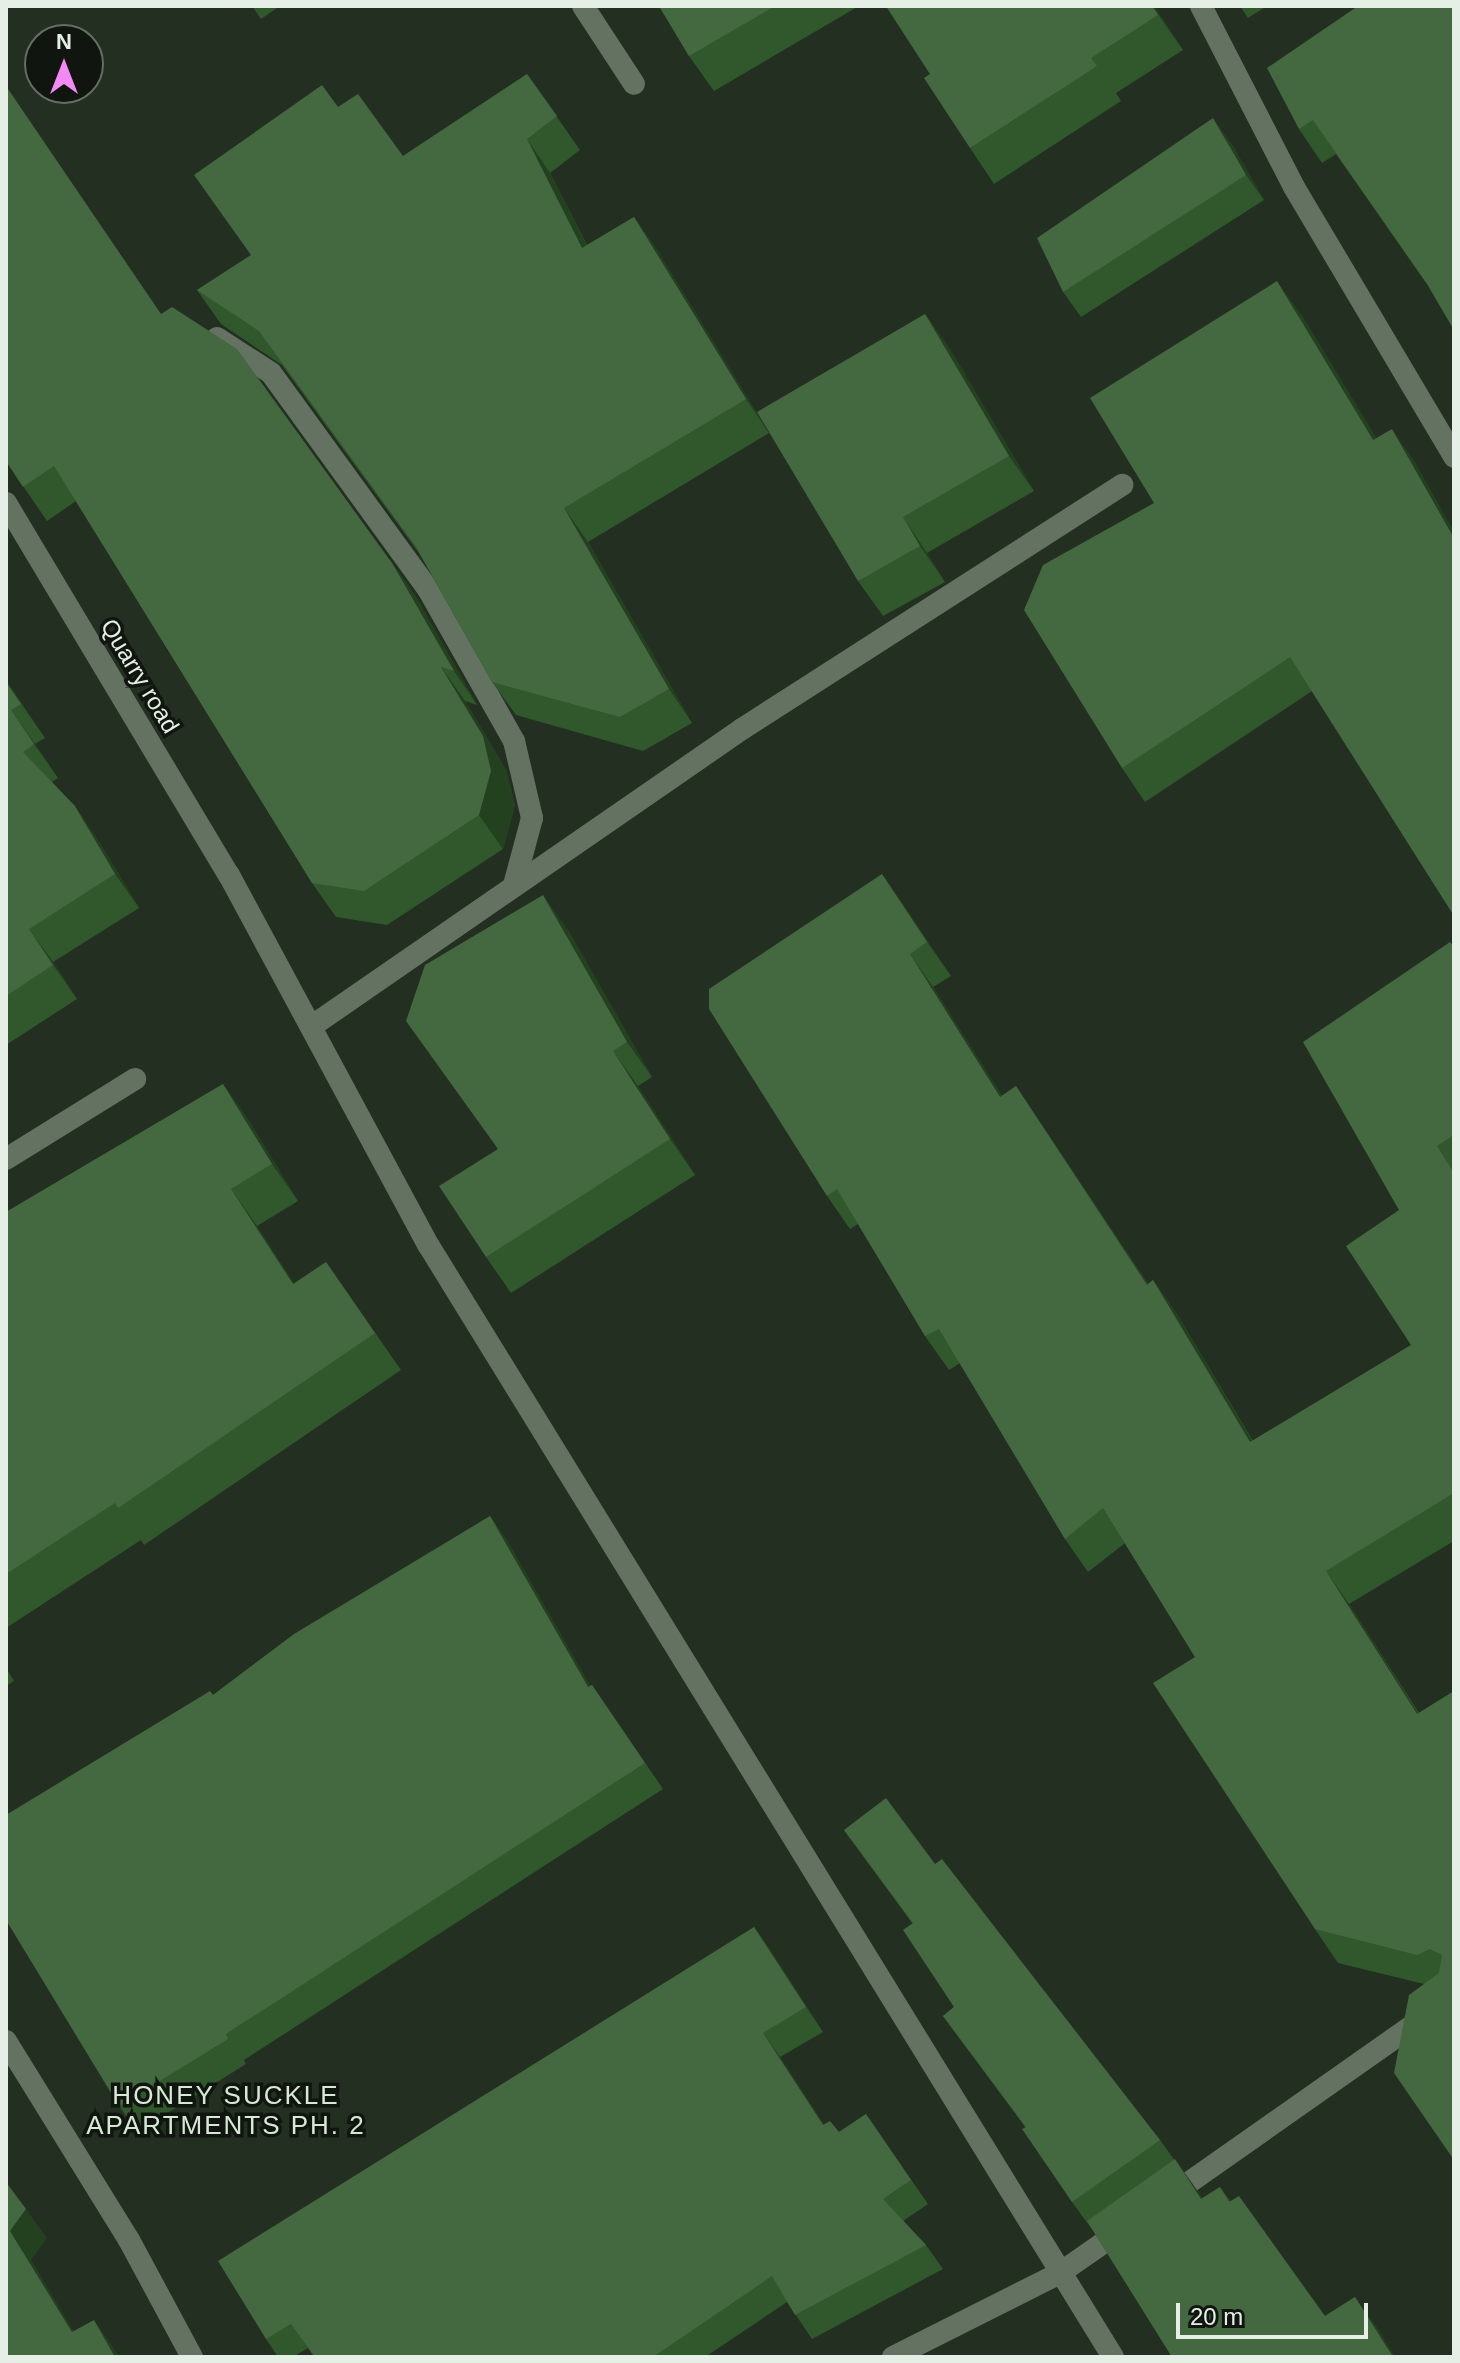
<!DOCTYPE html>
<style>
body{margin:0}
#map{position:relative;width:1460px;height:2363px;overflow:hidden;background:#232f21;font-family:Helvetica,sans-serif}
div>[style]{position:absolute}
.minor>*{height:22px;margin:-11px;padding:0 11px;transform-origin:11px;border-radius:11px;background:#637261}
.wall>*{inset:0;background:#31572c}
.shaded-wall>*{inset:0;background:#23401f}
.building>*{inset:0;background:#446840}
span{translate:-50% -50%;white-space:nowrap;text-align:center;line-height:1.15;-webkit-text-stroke:7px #10160f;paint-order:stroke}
.street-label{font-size:24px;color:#e6efe5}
.neighbourhood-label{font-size:26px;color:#d7e8d5;letter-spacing:2px}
.frame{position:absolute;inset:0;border:8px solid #e6efe5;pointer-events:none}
.north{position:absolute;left:24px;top:24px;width:80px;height:80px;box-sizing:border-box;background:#10160f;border:2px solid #666d65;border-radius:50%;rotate:0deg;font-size:22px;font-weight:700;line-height:32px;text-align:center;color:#e6efe5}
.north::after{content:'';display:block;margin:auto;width:28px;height:36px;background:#f28af3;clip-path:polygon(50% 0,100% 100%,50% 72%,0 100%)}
.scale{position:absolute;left:1176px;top:2303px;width:192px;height:36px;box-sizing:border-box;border:4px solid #e6efe5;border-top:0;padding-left:10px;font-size:24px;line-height:28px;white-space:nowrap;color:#e6efe5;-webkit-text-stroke:6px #10160f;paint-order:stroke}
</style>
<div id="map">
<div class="minor">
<div style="left:583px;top:6px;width:93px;rotate:56.8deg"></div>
<div style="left:1201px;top:6px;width:203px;rotate:62.8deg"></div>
<div style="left:1294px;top:187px;width:314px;rotate:59.3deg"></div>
<div style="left:217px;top:338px;width:64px;rotate:32.9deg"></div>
<div style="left:271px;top:373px;width:267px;rotate:54deg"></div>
<div style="left:428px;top:589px;width:175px;rotate:60.5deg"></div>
<div style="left:514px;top:741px;width:79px;rotate:76.8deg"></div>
<div style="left:532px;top:818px;width:69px;rotate:105deg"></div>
<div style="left:6px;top:503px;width:434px;rotate:59.1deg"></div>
<div style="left:229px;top:875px;width:421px;rotate:61.7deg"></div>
<div style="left:429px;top:1246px;width:1305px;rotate:58.38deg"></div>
<div style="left:312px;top:1026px;width:523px;rotate:-34.63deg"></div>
<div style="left:742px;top:729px;width:452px;rotate:-32.7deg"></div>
<div style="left:6px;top:1159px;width:152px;rotate:-31.8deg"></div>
<div style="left:6px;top:2041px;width:234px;rotate:58.3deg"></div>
<div style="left:129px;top:2240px;width:133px;rotate:61.7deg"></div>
<div style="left:1167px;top:2198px;width:351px;rotate:-35.1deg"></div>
<div style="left:893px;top:2357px;width:187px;rotate:-26.7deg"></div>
<div style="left:1060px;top:2273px;width:80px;rotate:-34.9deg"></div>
</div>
<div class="wall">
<div style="clip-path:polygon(252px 6px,280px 6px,261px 19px)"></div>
<div style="clip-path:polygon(659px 6px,859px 6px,714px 91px,689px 56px)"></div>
<div style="clip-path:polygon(886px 6px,1154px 6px,1183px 50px,1116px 93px,1121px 101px,994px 184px,970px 148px,930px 74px)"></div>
<div style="clip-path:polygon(1240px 6px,1267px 6px,1248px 18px)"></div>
<div style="clip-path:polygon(1358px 6px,1427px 284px,1336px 154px,1322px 163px,1299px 129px)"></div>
<div style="clip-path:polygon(527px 74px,580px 150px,550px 173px,587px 245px,634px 217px,657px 250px,769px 433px,588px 542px,692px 723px,643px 751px,516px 715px,492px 682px,419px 553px,282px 365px,221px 324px,197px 290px,251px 255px,338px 107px,403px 156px)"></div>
<div style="clip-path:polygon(1231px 143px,1264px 200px,1081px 317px,1063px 292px)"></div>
<div style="clip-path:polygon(162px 313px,392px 563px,416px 597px,477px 705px,465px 701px,506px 770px,515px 805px,503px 849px,387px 925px,336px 917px,312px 883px,76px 501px,47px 521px,6px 461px)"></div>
<div style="clip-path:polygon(925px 314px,950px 349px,1034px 491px,927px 553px,945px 582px,883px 616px,858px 581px)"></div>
<div style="clip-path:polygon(1301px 314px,1376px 438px,1415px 462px,1312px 691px,1145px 802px,1122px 768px,1154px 503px)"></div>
<div style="clip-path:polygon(6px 680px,45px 738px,35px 744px,58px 778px,52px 782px,98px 840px,139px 908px,53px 962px,77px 999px,6px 1045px)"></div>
<div style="clip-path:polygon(882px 874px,951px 976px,933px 987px,1002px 1096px,1016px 1086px,1148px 1284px,1153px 1280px,1177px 1314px,1253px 1441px,1411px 1345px,1399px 1210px,1454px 947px,1454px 1541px,1349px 1604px,1419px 1713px,1454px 1691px,1454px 2160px,1424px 1984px,1338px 1963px,1315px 1929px,1195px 1657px,1125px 1543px,1088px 1572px,1065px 1539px,960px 1363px,949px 1370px,925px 1336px,858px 1224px,850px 1229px,827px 1196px)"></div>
<div style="clip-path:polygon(568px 930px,652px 1077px,638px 1086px,695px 1175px,511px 1293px,486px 1257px,497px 1149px)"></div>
<div style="clip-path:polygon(223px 1084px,249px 1121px,298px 1201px,257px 1226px,294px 1284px,326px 1262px,401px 1370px,144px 1545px,141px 1540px,6px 1628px,6px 1212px)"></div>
<div style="clip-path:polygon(490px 1516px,508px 1542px,590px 1686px,592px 1685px,663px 1789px,244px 2060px,246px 2064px,137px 2132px,119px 2106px,213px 1695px)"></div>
<div style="clip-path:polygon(6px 1668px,14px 1681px,6px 1686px)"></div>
<div style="clip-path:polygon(844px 1830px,935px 1864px,1160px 2140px,1202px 2198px,1220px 2187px,1230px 2201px,1325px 2316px,1355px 2297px,1395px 2357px,1172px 2357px,1094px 2232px,1072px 2202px,1025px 2127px,943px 2016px,954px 2007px,912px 1923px)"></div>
<div style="clip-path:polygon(754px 1927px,771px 1951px,823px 2032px,780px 2057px,824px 2125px,839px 2132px,866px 2114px,928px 2204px,903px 2221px,926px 2245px,943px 2269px,812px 2339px,787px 2302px,705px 2357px,314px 2357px,308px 2348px,293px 2357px,278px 2357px,266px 2339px)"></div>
</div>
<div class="shaded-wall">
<div style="clip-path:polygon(1152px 6px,1154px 6px,1183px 50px)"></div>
<div style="clip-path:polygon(1213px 118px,1231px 143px,1264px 200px,1246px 175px)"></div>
<div style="clip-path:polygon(527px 139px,550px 173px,605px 282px,582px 248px)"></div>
<div style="clip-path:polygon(634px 217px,657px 250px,769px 433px,746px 399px)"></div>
<div style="clip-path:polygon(1277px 281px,1301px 314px,1397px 473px,1373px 440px)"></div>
<div style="clip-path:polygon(925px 314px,950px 349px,1034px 491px,1009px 456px)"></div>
<div style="clip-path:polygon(1392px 429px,1415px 462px,1454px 531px,1454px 538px)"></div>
<div style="clip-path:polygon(564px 508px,588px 542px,692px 723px,669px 689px)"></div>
<div style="clip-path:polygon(903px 517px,927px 553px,945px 582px,920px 546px)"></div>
<div style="clip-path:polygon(392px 563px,416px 597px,477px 705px,454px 671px)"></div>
<div style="clip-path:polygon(441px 667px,465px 701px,506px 770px,515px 805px,503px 849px,479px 815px)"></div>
<div style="clip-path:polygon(6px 680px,45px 738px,6px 682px)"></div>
<div style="clip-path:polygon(11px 710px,35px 744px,58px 778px,34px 744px)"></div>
<div style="clip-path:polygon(75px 806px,98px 840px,139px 908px,115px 874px)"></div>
<div style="clip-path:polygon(882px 874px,906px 908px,951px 976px,927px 942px)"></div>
<div style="clip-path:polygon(543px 895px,568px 930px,652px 1077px,627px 1042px)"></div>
<div style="clip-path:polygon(29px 929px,53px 962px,77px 999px,53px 965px)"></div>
<div style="clip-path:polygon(910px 954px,933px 987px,1024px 1130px,1000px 1097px)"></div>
<div style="clip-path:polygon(613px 1051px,638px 1086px,695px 1175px,670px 1139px)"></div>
<div style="clip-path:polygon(223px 1084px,249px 1121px,298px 1201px,272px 1164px)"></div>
<div style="clip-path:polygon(1016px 1086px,1039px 1120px,1170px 1318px,1147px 1285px)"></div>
<div style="clip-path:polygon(231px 1189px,257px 1226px,319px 1321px,293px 1284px)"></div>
<div style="clip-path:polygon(1153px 1280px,1177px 1314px,1273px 1476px,1250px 1442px)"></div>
<div style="clip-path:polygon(490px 1516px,508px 1542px,606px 1713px,588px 1687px)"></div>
<div style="clip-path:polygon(1326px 1571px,1349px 1604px,1440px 1748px,1417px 1714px)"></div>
<div style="clip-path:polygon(754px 1927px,771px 1951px,823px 2032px,806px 2007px)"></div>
<div style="clip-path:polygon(763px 2033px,780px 2057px,840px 2150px,823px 2125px)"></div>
<div style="clip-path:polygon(1175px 2159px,1199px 2193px,1224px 2232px,1201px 2199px)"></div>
<div style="clip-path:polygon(26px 2209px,47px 2238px,31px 2260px,89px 2357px,72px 2332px,10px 2231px)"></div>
<div style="clip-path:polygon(1355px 2297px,1379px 2330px,1395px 2357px,1393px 2357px)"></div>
<div style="clip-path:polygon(94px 2320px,115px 2350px,119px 2357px,115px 2357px)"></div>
</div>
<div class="building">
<div style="clip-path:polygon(659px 6px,775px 6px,689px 56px)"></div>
<div style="clip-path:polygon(886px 6px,1152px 6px,1158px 15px,1091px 58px,1097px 66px,970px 148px,924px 78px,930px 74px)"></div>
<div style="clip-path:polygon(1358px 6px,1454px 6px,1454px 330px,1427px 284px,1313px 120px,1299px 129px,1267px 68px)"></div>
<div style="clip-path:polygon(527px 74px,557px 116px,527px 139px,582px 248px,634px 217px,746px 399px,564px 508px,669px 689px,620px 717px,492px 682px,416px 547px,259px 331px,197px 290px,251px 255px,194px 175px,322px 85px,338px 107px,358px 94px,403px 156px)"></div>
<div style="clip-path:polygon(6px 86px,161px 314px,172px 307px,237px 349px,392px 563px,454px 671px,441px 667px,483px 736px,491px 771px,479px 815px,364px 891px,312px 883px,54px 466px,23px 487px,6px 461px)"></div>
<div style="clip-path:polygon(1213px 118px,1246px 175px,1063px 292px,1037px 238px)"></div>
<div style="clip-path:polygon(1277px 281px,1373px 440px,1392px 429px,1454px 538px,1454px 916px,1290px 657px,1122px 768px,1024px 610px,1043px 565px,1154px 503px,1090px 398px)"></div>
<div style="clip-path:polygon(925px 314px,1009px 456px,903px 517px,920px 546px,858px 581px,757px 412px)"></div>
<div style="clip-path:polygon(6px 682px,21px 704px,11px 710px,34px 744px,23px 752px,75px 806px,115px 874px,29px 929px,53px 965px,6px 996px)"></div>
<div style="clip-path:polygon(882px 874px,927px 942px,910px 954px,1000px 1097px,1016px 1086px,1147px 1285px,1153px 1280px,1250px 1442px,1411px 1345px,1346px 1246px,1399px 1210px,1303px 1042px,1450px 942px,1454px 947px,1454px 1135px,1437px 1146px,1454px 1173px,1454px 1455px,1452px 1456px,1454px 1459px,1454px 1493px,1326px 1571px,1417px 1714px,1454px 1691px,1454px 2160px,1394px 2073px,1409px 1995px,1439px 1973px,1442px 1955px,1430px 1949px,1417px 1955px,1315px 1929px,1153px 1683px,1195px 1657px,1103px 1508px,1065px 1539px,939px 1329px,925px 1336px,837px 1189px,827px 1196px,709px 1009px,709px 989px)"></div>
<div style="clip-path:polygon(543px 895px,627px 1042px,613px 1051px,670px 1139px,486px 1257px,439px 1186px,498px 1149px,406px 1021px,425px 965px)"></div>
<div style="clip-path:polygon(223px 1084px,272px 1164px,231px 1189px,293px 1284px,326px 1262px,375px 1333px,118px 1508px,115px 1503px,6px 1574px,6px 1212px)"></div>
<div style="clip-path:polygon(490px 1516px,588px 1687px,592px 1685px,645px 1763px,226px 2034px,228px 2039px,119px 2106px,6px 1920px,6px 1815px,210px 1691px,213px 1695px,294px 1634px)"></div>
<div style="clip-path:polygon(886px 1798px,935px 1864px,942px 1859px,1160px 2140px,1072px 2202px,1022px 2129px,1026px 2127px,943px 2016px,954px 2007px,903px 1930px,913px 1923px,844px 1830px)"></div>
<div style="clip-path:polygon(754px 1927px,806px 2007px,763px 2033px,823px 2125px,830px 2121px,839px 2132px,866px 2114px,911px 2180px,883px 2199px,926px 2245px,795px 2315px,772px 2276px,653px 2357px,315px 2357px,291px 2324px,266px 2339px,218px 2261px)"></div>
<div style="clip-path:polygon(1175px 2159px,1201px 2199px,1220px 2187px,1229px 2202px,1239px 2196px,1325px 2316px,1355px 2297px,1393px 2357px,1172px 2357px,1087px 2221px)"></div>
<div style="clip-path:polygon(6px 2182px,26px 2209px,10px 2231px,72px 2332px,94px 2320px,115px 2357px,6px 2357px)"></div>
</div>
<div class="street-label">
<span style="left:140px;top:676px;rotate:59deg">Quarry road</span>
</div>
<div class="neighbourhood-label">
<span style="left:226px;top:2111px">HONEY SUCKLE<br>APARTMENTS PH. 2</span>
</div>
<div class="frame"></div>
<div class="north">N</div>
<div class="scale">20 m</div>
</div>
